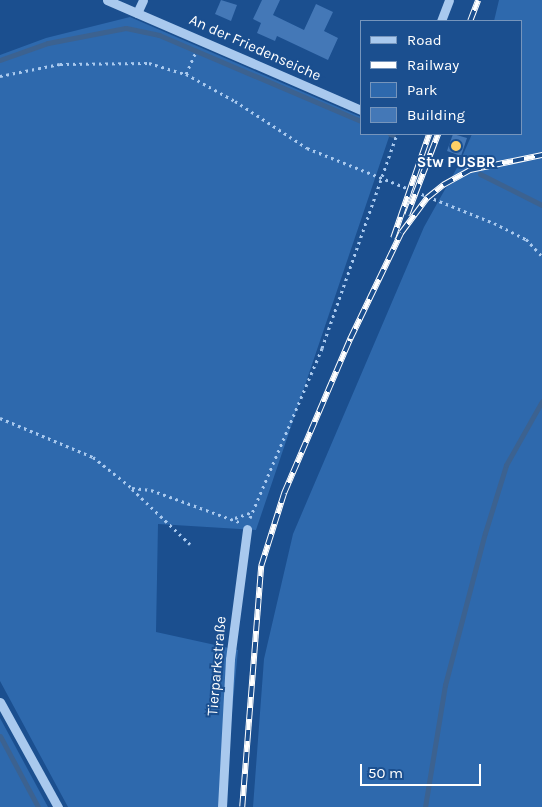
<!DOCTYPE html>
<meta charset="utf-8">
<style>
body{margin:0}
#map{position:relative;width:542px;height:807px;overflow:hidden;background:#1b4f8f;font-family:Karla,sans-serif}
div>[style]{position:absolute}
.green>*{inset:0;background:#2e69ad}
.stream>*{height:5px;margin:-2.5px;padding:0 2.5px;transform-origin:2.5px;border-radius:2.5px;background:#3c6290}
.building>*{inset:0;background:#4478b7}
.path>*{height:3px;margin-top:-1.5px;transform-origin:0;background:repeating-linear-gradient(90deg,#a9c9ee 0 2.5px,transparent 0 6.5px)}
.minor>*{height:9px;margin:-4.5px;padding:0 4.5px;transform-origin:4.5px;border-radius:4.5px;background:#a9c9ee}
.rail>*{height:5.5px;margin-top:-2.75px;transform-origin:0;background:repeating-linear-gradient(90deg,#1b4f8f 0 11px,#fff 0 22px);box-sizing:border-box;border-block:1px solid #fff}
.dots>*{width:14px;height:14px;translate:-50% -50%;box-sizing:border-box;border:2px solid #1b4f8f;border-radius:50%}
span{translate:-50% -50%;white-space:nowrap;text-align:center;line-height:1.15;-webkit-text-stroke:4px #1b4f8f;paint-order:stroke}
.street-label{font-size:15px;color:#fff}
.poi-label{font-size:15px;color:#fff;font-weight:700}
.legend{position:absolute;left:360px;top:20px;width:162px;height:115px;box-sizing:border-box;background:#1b4f8f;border:1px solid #7695bc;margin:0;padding:6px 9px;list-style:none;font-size:15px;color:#fff}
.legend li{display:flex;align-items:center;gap:10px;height:25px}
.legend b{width:25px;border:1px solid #7695bc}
.scale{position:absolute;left:360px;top:764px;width:121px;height:22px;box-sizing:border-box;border:2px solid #fff;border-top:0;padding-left:6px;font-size:15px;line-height:18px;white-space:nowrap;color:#fff;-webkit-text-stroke:4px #1b4f8f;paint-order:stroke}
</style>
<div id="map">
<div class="green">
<div style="clip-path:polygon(499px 0,542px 0,542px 807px,253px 807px,264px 659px,293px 534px,424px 227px,458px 166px,472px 134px,521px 134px,521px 21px,494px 21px)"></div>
<div style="clip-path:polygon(130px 17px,361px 117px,361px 134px,390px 134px,256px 530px,158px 524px,156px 632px,238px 650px,223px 807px,68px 807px,0 681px,0 55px,46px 38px)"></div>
<div style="clip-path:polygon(0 718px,48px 807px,0 807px)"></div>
</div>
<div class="stream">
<div style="left:0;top:60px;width:51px;rotate:-19.5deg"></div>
<div style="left:48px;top:43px;width:79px;rotate:-10.9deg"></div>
<div style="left:126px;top:28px;width:34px;rotate:12deg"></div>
<div style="left:159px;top:35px;width:220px;rotate:23.1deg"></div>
<div style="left:390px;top:134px;width:3px;rotate:18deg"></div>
<div style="left:480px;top:174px;width:69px;rotate:26.6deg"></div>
<div style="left:0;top:736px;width:81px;rotate:61.8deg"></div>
<div style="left:425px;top:807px;width:124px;rotate:-80.7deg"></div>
<div style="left:445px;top:685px;width:157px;rotate:-75.3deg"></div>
<div style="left:485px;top:533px;width:71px;rotate:-72.8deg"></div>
<div style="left:506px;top:465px;width:73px;rotate:-60.6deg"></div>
</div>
<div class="building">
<div style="clip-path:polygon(221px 0,237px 5px,231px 21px,215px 14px)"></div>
<div style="clip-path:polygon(262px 0,280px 0,273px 15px,304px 30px,316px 4px,333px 12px,324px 31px,338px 38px,328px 60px,277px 36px,275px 41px,257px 33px,261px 23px,253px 19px)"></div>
<div style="clip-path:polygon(453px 134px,467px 138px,461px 156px,447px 151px)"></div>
</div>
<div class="path">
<div style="left:186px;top:74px;width:24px;rotate:-66deg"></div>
<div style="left:0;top:76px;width:61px;rotate:-11.3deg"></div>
<div style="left:60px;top:64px;width:89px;rotate:-0.6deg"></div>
<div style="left:149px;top:63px;width:39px;rotate:17deg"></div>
<div style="left:186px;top:74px;width:56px;rotate:28.9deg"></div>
<div style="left:235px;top:101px;width:86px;rotate:33.1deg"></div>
<div style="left:307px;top:148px;width:201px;rotate:21.9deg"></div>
<div style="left:494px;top:223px;width:36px;rotate:27deg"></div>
<div style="left:526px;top:239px;width:23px;rotate:47deg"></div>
<div style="left:0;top:418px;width:101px;rotate:22.8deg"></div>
<div style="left:93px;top:457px;width:50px;rotate:38.5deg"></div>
<div style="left:132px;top:488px;width:19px;rotate:6deg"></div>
<div style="left:151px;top:490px;width:94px;rotate:20deg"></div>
<div style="left:132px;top:489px;width:80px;rotate:43.5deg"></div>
<div style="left:235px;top:518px;width:18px;rotate:-19deg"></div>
<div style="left:250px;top:518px;width:185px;rotate:-67deg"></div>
<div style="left:322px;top:348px;width:227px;rotate:-70.7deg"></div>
</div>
<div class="minor">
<div style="left:107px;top:0;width:277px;rotate:23.4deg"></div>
<div style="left:137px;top:13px;width:14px;rotate:-65deg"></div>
<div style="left:441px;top:21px;width:22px;rotate:-69deg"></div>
<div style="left:0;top:702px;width:120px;rotate:61.1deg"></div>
<div style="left:222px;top:807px;width:148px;rotate:-86.9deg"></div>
<div style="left:230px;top:659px;width:131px;rotate:-82.5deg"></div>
</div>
<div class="rail">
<div style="left:470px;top:21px;width:22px;rotate:-69deg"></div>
<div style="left:407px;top:215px;width:87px;rotate:-69.1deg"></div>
<div style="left:393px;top:238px;width:110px;rotate:-70.9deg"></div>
<div style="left:242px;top:807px;width:242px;rotate:-85.5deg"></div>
<div style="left:261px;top:566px;width:77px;rotate:-72.5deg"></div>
<div style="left:284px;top:493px;width:168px;rotate:-66.8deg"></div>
<div style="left:350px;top:339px;width:118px;rotate:-64.3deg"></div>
<div style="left:401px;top:233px;width:44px;rotate:-53.4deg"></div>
<div style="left:427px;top:198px;width:21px;rotate:-39deg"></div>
<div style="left:443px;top:185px;width:31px;rotate:-29deg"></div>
<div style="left:470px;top:170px;width:74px;rotate:-11.8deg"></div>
</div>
<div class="dots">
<div style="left:456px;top:146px;background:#ffd166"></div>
</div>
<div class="street-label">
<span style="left:255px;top:48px;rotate:24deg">An der Friedenseiche</span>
<span style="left:217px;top:666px;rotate:-85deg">Tierparkstraße</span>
</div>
<div class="poi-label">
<span style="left:456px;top:163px">Stw PUSBR</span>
</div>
<ul class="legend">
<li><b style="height:6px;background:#a9c9ee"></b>Road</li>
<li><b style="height:6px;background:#fff"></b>Railway</li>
<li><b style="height:14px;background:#2e69ad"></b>Park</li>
<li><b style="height:14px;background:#4478b7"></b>Building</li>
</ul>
<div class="scale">50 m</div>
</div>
